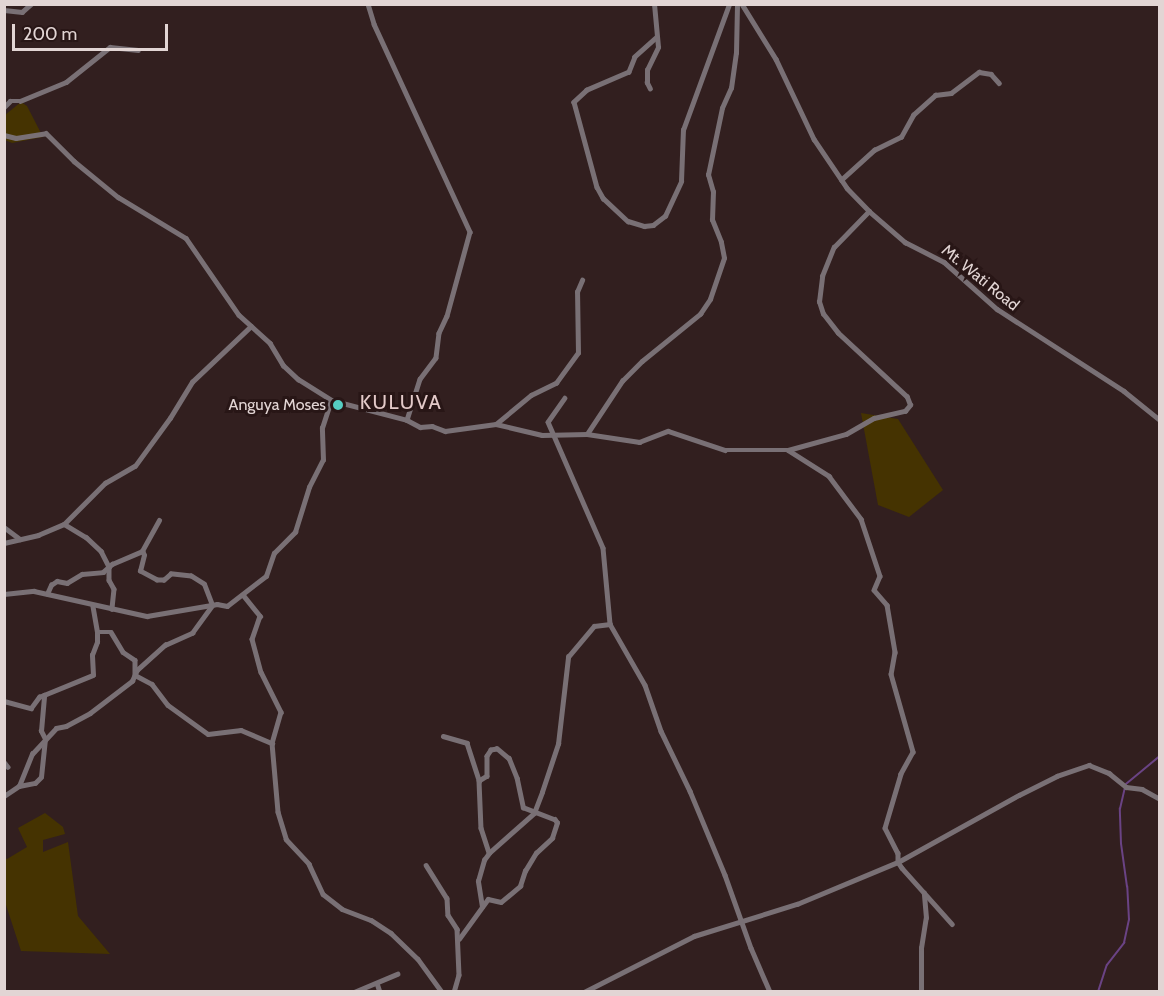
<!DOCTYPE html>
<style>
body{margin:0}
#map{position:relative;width:1164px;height:996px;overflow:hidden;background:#321f1f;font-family:Cabin,sans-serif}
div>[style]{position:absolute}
.green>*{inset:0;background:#453301}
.stream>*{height:1.5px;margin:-0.75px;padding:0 0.75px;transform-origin:0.75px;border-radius:0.75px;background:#6a4384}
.street>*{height:4.5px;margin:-2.25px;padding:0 2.25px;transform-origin:2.25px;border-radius:2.25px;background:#797075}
.dots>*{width:16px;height:16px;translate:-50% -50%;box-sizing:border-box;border:3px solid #281616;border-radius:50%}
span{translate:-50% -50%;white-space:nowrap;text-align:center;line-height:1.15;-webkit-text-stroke:6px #281616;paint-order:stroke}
.street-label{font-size:16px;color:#e2d5d4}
.poi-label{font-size:16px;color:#e2d5d4}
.right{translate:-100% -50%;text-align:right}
.quarter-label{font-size:20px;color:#e3cac9;letter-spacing:1.5px}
.frame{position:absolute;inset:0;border:6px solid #e2d5d4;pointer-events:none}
.scale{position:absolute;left:12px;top:24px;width:156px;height:27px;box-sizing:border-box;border:3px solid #e2d5d4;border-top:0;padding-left:8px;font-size:18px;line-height:21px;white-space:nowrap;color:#e2d5d4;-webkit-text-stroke:4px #281616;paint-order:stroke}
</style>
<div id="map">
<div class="green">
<div style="clip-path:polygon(21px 102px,27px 106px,43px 137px,12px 143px,5px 140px,5px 115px)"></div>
<div style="clip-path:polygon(861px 413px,898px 419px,943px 490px,909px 517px,878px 505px)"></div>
<div style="clip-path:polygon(45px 813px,63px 827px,65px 834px,43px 840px,43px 852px,68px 842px,78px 916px,110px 954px,21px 951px,5px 902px,5px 858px,7px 859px,27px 847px,18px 828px)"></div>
</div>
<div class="stream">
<div style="left:1126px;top:784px;width:44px;rotate:-39.5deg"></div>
<div style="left:1098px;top:992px;width:28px;rotate:-72deg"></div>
<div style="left:1107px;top:965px;width:28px;rotate:-52deg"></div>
<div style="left:1124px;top:943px;width:24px;rotate:-78deg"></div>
<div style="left:1129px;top:920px;width:33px;rotate:-93deg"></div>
<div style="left:1127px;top:887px;width:43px;rotate:-97.9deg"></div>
<div style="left:1121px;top:844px;width:35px;rotate:-92deg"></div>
<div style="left:1120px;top:809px;width:22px;rotate:-77deg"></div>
</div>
<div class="street">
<div style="left:368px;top:4px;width:21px;rotate:73deg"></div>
<div style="left:374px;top:24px;width:229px;rotate:65.2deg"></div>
<div style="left:470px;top:232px;width:87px;rotate:105.3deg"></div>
<div style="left:447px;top:316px;width:19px;rotate:115deg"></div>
<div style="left:439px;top:333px;width:25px;rotate:97deg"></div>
<div style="left:436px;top:358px;width:26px;rotate:127deg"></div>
<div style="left:420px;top:379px;width:43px;rotate:107.6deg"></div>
<div style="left:742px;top:4px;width:65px;rotate:58.3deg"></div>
<div style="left:776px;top:59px;width:89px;rotate:64.6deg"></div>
<div style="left:814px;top:139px;width:59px;rotate:56deg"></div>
<div style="left:847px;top:188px;width:32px;rotate:46deg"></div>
<div style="left:869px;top:211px;width:48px;rotate:40.7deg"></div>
<div style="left:905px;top:242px;width:44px;rotate:27.1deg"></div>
<div style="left:944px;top:262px;width:71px;rotate:41.6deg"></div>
<div style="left:997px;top:309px;width:151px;rotate:32.8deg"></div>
<div style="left:1124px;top:391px;width:46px;rotate:38.9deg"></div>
<div style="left:4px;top:10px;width:18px;rotate:6deg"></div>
<div style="left:22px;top:12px;width:12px;rotate:-42deg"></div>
<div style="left:657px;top:37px;width:30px;rotate:138deg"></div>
<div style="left:635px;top:57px;width:16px;rotate:112deg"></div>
<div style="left:629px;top:72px;width:46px;rotate:156.8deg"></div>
<div style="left:587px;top:90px;width:18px;rotate:137deg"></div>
<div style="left:574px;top:102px;width:88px;rotate:74.9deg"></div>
<div style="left:597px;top:187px;width:13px;rotate:61deg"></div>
<div style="left:603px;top:198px;width:34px;rotate:43deg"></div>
<div style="left:628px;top:221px;width:17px;rotate:17deg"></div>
<div style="left:644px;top:226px;width:9px;rotate:-6deg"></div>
<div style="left:653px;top:225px;width:15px;rotate:-37deg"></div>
<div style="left:665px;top:216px;width:38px;rotate:-65deg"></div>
<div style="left:681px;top:181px;width:51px;rotate:-87.8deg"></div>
<div style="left:683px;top:130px;width:134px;rotate:-69.9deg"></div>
<div style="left:650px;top:89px;width:7px;rotate:-117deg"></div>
<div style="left:647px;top:83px;width:13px;rotate:-90deg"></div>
<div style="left:647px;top:70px;width:25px;rotate:-64deg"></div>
<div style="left:658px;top:47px;width:43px;rotate:-95.3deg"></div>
<div style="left:4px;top:107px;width:8px;rotate:-45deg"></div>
<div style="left:10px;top:101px;width:10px"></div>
<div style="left:20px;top:101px;width:50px;rotate:-22.4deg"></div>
<div style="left:66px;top:82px;width:56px;rotate:-38.5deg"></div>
<div style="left:110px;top:47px;width:28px;rotate:6deg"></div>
<div style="left:4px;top:135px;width:12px;rotate:14deg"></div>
<div style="left:16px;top:138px;width:30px;rotate:-9deg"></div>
<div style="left:46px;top:133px;width:40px;rotate:45deg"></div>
<div style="left:74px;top:161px;width:57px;rotate:39.3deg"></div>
<div style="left:118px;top:197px;width:79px;rotate:31.1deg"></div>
<div style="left:186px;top:238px;width:93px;rotate:55.5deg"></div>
<div style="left:239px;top:315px;width:42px;rotate:42.1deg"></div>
<div style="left:270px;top:343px;width:26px;rotate:59deg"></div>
<div style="left:283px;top:365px;width:21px;rotate:43deg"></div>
<div style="left:298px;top:379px;width:39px;rotate:32deg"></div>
<div style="left:331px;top:400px;width:79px;rotate:14.7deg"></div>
<div style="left:407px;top:420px;width:15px;rotate:28deg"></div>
<div style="left:420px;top:427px;width:12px;rotate:-5deg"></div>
<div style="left:432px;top:426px;width:14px;rotate:21deg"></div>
<div style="left:445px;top:431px;width:51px;rotate:-7.8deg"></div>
<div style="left:496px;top:424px;width:47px;rotate:13.4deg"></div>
<div style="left:542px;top:435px;width:45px;rotate:-1.3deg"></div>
<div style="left:587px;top:434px;width:53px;rotate:8.7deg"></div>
<div style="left:639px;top:442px;width:31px;rotate:-21deg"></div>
<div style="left:668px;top:431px;width:60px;rotate:18.4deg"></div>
<div style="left:725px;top:450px;width:63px"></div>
<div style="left:788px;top:450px;width:60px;rotate:-15.4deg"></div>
<div style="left:846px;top:434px;width:32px;rotate:-30deg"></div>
<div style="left:874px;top:418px;width:32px;rotate:-13deg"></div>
<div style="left:905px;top:411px;width:8px;rotate:-50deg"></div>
<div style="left:910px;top:405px;width:9px;rotate:-111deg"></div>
<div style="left:907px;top:397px;width:94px;rotate:-137.2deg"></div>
<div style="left:838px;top:333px;width:24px;rotate:-128deg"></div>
<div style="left:823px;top:314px;width:13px;rotate:-108deg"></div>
<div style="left:819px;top:302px;width:26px;rotate:-83deg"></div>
<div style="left:822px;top:276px;width:31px;rotate:-68deg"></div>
<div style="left:834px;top:247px;width:50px;rotate:-45.8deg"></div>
<div style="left:841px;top:180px;width:45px;rotate:-42.3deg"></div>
<div style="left:874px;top:150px;width:30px;rotate:-26deg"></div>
<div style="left:901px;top:137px;width:25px;rotate:-61deg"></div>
<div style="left:913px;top:115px;width:30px;rotate:-42deg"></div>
<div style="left:935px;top:95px;width:16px;rotate:-7deg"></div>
<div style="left:951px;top:93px;width:35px;rotate:-37deg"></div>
<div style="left:979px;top:72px;width:12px;rotate:9deg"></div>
<div style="left:991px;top:74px;width:12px;rotate:48deg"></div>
<div style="left:565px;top:398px;width:29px;rotate:125deg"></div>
<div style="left:548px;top:422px;width:137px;rotate:66.4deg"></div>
<div style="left:603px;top:548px;width:76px;rotate:84.7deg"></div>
<div style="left:610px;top:624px;width:70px;rotate:60.2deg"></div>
<div style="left:645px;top:685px;width:49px;rotate:70.8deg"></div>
<div style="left:661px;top:731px;width:67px;rotate:64.2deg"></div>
<div style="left:690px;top:791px;width:91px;rotate:67.4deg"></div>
<div style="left:725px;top:875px;width:77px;rotate:70.4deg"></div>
<div style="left:751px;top:948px;width:48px;rotate:66.6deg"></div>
<div style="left:496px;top:424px;width:45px;rotate:-39.6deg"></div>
<div style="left:531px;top:395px;width:28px;rotate:-26deg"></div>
<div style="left:556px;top:383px;width:37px;rotate:-54deg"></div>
<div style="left:578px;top:353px;width:61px;rotate:-90.9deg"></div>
<div style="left:577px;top:292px;width:13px;rotate:-67deg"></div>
<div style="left:587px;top:434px;width:64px;rotate:-56.6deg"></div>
<div style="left:622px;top:381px;width:28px;rotate:-45deg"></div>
<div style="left:642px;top:361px;width:75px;rotate:-39deg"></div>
<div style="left:700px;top:314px;width:18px;rotate:-56deg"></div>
<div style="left:710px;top:299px;width:43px;rotate:-71.1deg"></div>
<div style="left:724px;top:258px;width:16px;rotate:-101deg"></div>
<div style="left:721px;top:242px;width:24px;rotate:-112deg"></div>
<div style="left:712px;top:220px;width:28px;rotate:-88deg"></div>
<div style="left:713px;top:192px;width:18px;rotate:-106deg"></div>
<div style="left:708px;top:175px;width:68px;rotate:-78.2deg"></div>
<div style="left:722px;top:108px;width:22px;rotate:-66deg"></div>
<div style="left:731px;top:88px;width:35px;rotate:-82deg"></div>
<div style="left:736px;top:53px;width:49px;rotate:-88.8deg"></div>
<div style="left:788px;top:450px;width:49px;rotate:32.4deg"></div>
<div style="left:829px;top:476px;width:54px;rotate:53.3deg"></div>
<div style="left:861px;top:519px;width:60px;rotate:71.6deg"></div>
<div style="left:880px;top:576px;width:15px;rotate:113deg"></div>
<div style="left:874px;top:590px;width:20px;rotate:49deg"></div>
<div style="left:887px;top:605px;width:48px;rotate:80.3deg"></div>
<div style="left:895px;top:652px;width:22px;rotate:100deg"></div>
<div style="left:891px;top:674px;width:81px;rotate:74.2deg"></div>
<div style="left:913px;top:752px;width:25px;rotate:119deg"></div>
<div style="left:901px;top:774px;width:56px;rotate:106.5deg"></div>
<div style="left:885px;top:828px;width:28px;rotate:63deg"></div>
<div style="left:898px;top:853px;width:9px;rotate:90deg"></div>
<div style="left:898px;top:862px;width:7px;rotate:56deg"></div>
<div style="left:902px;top:868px;width:75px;rotate:48.2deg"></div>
<div style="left:64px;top:524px;width:58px;rotate:-45deg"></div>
<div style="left:105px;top:483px;width:34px;rotate:-30deg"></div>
<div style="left:135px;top:466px;width:59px;rotate:-53.9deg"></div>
<div style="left:170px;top:418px;width:42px;rotate:-58.6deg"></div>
<div style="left:192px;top:382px;width:81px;rotate:-43.5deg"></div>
<div style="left:4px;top:527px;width:20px;rotate:37deg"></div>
<div style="left:4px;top:543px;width:35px;rotate:-13deg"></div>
<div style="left:38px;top:535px;width:28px;rotate:-23deg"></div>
<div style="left:64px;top:524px;width:26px;rotate:31deg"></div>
<div style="left:86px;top:537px;width:21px;rotate:43deg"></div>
<div style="left:101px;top:551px;width:18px;rotate:63deg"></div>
<div style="left:109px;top:567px;width:13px;rotate:90deg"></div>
<div style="left:109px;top:580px;width:10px;rotate:61deg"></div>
<div style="left:114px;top:589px;width:20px;rotate:96deg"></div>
<div style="left:4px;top:594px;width:30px;rotate:-6deg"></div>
<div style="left:34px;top:591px;width:116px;rotate:12.5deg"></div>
<div style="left:147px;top:616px;width:71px;rotate:-9.7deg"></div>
<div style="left:217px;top:604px;width:10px;rotate:11deg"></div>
<div style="left:227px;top:606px;width:49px;rotate:-37.6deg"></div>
<div style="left:266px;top:576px;width:24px;rotate:-71deg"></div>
<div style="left:274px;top:553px;width:30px;rotate:-45deg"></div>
<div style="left:295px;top:532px;width:47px;rotate:-72.7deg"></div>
<div style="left:309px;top:487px;width:30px;rotate:-63deg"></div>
<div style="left:323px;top:460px;width:32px;rotate:-92deg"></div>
<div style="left:322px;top:428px;width:29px;rotate:-72deg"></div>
<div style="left:47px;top:594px;width:10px;rotate:-66deg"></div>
<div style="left:51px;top:585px;width:7px;rotate:-34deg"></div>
<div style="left:57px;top:581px;width:10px;rotate:11deg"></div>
<div style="left:67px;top:583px;width:17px;rotate:-31deg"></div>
<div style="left:82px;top:574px;width:21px;rotate:-5deg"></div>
<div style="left:103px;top:572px;width:12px;rotate:-42deg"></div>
<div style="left:112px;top:564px;width:33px;rotate:-23deg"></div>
<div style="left:244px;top:596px;width:26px;rotate:51deg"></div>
<div style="left:260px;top:616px;width:24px;rotate:109deg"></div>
<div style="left:252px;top:639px;width:34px;rotate:75deg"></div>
<div style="left:261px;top:672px;width:45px;rotate:63.4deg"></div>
<div style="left:281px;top:712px;width:32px;rotate:106deg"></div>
<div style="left:272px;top:743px;width:69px;rotate:85deg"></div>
<div style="left:278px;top:812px;width:28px;rotate:73deg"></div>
<div style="left:286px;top:839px;width:34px;rotate:47deg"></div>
<div style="left:309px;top:864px;width:33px;rotate:65deg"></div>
<div style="left:323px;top:894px;width:24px;rotate:38deg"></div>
<div style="left:342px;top:909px;width:31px;rotate:21deg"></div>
<div style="left:371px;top:920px;width:24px;rotate:33deg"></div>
<div style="left:391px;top:933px;width:37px;rotate:44deg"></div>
<div style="left:418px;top:959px;width:41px;rotate:54deg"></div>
<div style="left:97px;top:632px;width:14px"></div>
<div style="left:111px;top:632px;width:23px;rotate:59deg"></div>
<div style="left:123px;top:652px;width:14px;rotate:34deg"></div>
<div style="left:135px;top:660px;width:15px;rotate:90deg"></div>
<div style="left:135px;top:675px;width:19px;rotate:28deg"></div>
<div style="left:152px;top:684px;width:26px;rotate:53deg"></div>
<div style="left:168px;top:705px;width:49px;rotate:35.9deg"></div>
<div style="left:208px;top:734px;width:33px;rotate:-7deg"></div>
<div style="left:241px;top:730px;width:34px;rotate:23deg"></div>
<div style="left:4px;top:701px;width:28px;rotate:15deg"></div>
<div style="left:31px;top:708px;width:14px;rotate:-54deg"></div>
<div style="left:39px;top:697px;width:58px;rotate:-22.2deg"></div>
<div style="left:93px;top:675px;width:20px;rotate:-93deg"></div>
<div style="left:92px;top:655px;width:14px;rotate:-69deg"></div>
<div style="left:97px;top:642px;width:10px;rotate:-90deg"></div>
<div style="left:97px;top:632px;width:27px;rotate:-100deg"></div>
<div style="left:443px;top:736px;width:25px;rotate:16deg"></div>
<div style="left:467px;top:743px;width:40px;rotate:72deg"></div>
<div style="left:479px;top:781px;width:47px;rotate:87.6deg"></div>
<div style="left:481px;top:828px;width:26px;rotate:72deg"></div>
<div style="left:4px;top:762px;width:6px;rotate:51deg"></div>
<div style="left:19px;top:786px;width:35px;rotate:-68deg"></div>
<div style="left:32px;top:754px;width:35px;rotate:-47deg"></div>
<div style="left:56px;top:728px;width:10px;rotate:-11deg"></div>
<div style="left:66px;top:726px;width:27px;rotate:-28deg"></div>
<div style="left:90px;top:713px;width:53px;rotate:-37.3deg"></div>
<div style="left:132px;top:681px;width:12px;rotate:-66deg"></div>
<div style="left:137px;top:670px;width:38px;rotate:-42deg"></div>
<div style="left:165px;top:645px;width:30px;rotate:-24deg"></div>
<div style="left:192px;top:633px;width:34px;rotate:-54deg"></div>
<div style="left:212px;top:605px;width:22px;rotate:-111deg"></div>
<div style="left:204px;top:584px;width:15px;rotate:-148deg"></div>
<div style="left:191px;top:576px;width:20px;rotate:-174deg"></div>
<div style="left:171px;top:574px;width:9px;rotate:139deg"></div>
<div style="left:164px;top:580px;width:7px;rotate:180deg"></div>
<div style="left:157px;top:580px;width:19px;rotate:-152deg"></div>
<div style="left:140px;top:571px;width:16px;rotate:-76deg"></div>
<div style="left:144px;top:555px;width:4px;rotate:-117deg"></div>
<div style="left:142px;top:551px;width:35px;rotate:-61deg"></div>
<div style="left:4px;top:796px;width:18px;rotate:-34deg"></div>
<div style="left:19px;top:786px;width:16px;rotate:-11deg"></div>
<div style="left:35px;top:783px;width:8px;rotate:-45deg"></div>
<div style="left:41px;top:777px;width:38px;rotate:-84deg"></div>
<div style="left:45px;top:739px;width:9px;rotate:-117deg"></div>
<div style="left:41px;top:731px;width:36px;rotate:-85deg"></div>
<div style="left:426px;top:865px;width:39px;rotate:58deg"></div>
<div style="left:447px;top:898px;width:17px;rotate:87deg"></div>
<div style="left:448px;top:915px;width:17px;rotate:57deg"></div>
<div style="left:457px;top:929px;width:46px;rotate:87.5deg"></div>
<div style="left:459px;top:975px;width:18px;rotate:106deg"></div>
<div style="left:482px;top:907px;width:26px;rotate:-99deg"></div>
<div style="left:478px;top:881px;width:22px;rotate:-74deg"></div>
<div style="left:484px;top:860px;width:9px;rotate:-54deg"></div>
<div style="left:489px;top:853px;width:60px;rotate:-41.6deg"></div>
<div style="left:534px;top:813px;width:22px;rotate:-69deg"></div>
<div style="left:542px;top:792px;width:51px;rotate:-71.6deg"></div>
<div style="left:558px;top:744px;width:88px;rotate:-83.4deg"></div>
<div style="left:568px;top:657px;width:40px;rotate:-50deg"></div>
<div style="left:594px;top:626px;width:16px;rotate:-7deg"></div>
<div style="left:459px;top:939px;width:49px;rotate:-54.1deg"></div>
<div style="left:488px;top:899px;width:13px;rotate:13deg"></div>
<div style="left:501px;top:902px;width:25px;rotate:-40deg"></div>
<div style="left:520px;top:886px;width:16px;rotate:-72deg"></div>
<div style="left:525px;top:871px;width:21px;rotate:-59deg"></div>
<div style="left:536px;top:853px;width:22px;rotate:-43deg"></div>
<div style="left:552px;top:838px;width:16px;rotate:-72deg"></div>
<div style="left:557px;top:823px;width:4px;rotate:-124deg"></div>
<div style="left:555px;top:820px;width:34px;rotate:-159deg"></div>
<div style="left:523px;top:808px;width:30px;rotate:-102deg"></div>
<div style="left:517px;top:779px;width:22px;rotate:-112deg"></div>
<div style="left:509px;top:759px;width:16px;rotate:-140deg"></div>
<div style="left:497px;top:749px;width:6px;rotate:171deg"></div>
<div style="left:491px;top:750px;width:7px;rotate:124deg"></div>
<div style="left:487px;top:756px;width:20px;rotate:90deg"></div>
<div style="left:487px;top:776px;width:9px;rotate:148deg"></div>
<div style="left:377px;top:983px;width:9px;rotate:72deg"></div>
<div style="left:354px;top:992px;width:47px;rotate:-22.7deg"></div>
<div style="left:584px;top:992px;width:123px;rotate:-27deg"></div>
<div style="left:694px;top:936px;width:108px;rotate:-17.3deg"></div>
<div style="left:797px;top:904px;width:109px;rotate:-22.6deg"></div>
<div style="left:898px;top:862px;width:138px;rotate:-29deg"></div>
<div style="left:1019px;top:795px;width:42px;rotate:-26.6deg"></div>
<div style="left:1057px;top:776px;width:34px;rotate:-19deg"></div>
<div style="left:1089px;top:765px;width:22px;rotate:22deg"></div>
<div style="left:1109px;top:773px;width:22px;rotate:39deg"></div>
<div style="left:1126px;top:787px;width:16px;rotate:7deg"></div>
<div style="left:1142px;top:789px;width:21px;rotate:29deg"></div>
<div style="left:921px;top:992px;width:44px;rotate:-90deg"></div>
<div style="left:921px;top:948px;width:30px;rotate:-81deg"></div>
<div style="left:926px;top:918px;width:25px;rotate:-95deg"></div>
</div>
<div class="dots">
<div style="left:338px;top:405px;background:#56cec3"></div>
</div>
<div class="street-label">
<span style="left:980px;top:278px;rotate:39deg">Mt. Wati Road</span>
</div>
<div class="poi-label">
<span class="right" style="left:326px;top:405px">Anguya Moses</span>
</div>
<div class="quarter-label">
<span style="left:401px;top:402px">KULUVA</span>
</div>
<div class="frame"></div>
<div class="scale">200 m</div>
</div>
